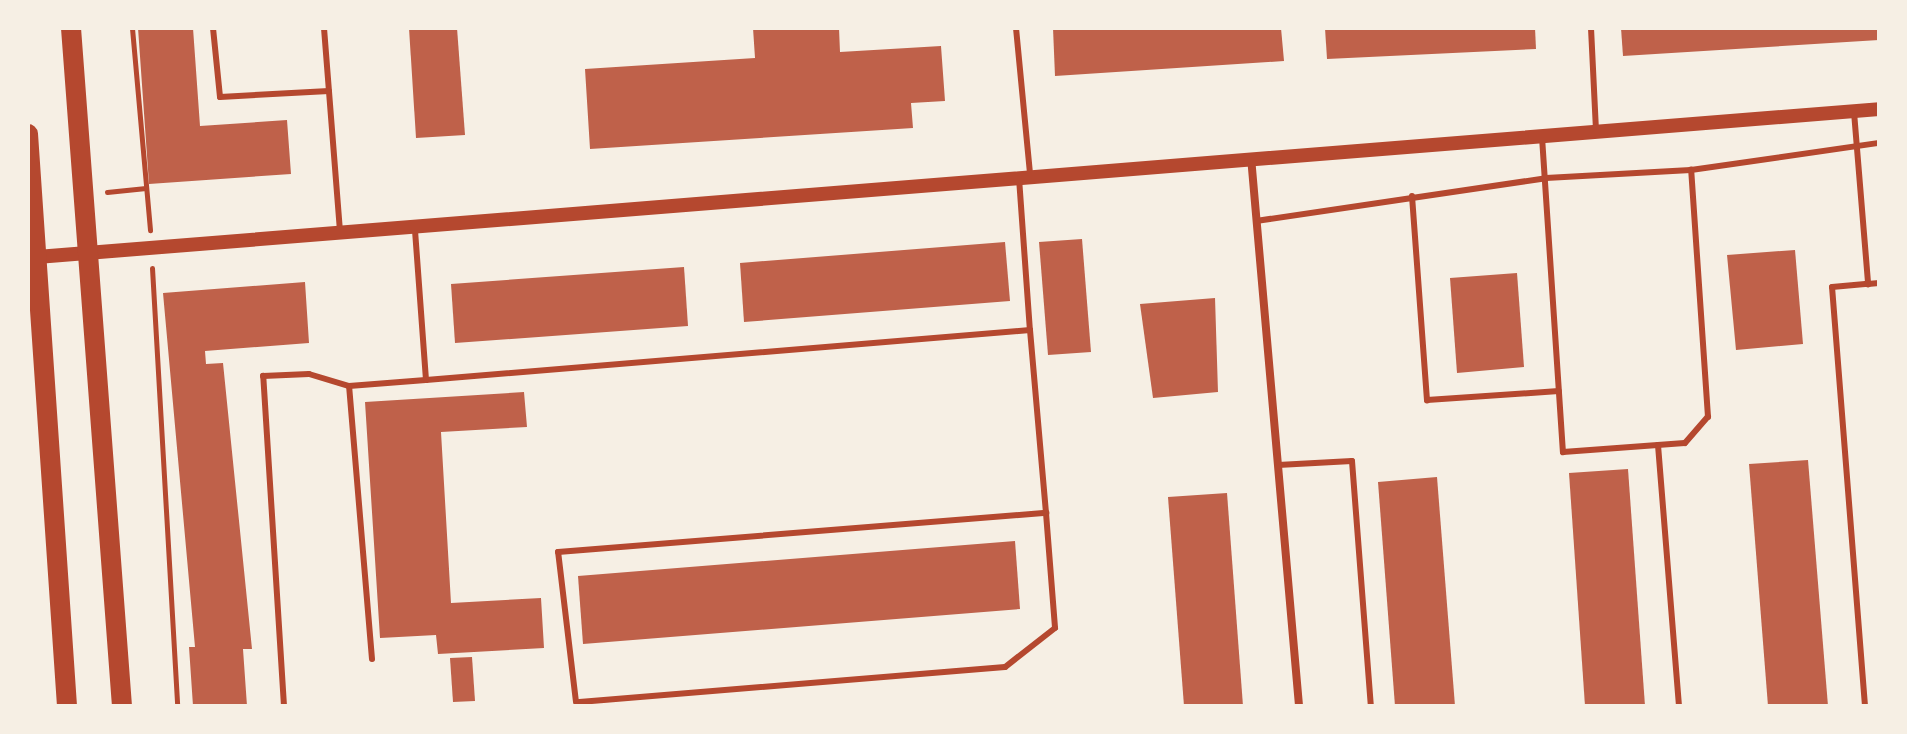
<!DOCTYPE html>
<style>
body{margin:0}
#map{position:relative;width:1907px;height:734px;overflow:hidden;background:#f6efe4;font-family:"Golos Text",sans-serif}
div>[style]{position:absolute}
.building>*{inset:0;background:#bf614a}
.path>*{height:5px;margin:-2.5px;padding:0 2.5px;transform-origin:2.5px;border-radius:2.5px;background:#b5482f}
.service>*{height:6px;margin:-3px;padding:0 3px;transform-origin:3px;border-radius:3px;background:#b5482f}
.minor>*{height:8px;margin:-4px;padding:0 4px;transform-origin:4px;border-radius:4px;background:#b5482f}
.tertiary>*{height:14px;margin:-7px;padding:0 7px;transform-origin:7px;border-radius:7px;background:#b5482f}
.primary>*{height:20px;margin:-10px;padding:0 10px;transform-origin:10px;border-radius:10px;background:#b5482f}
span{translate:-50% -50%;white-space:nowrap;text-align:center;line-height:1.15;-webkit-text-stroke:8px #f6efe4;paint-order:stroke}
.frame{position:absolute;inset:0;border:30px solid #f6efe4;pointer-events:none}
</style>
<div id="map">
<div class="building">
<div style="clip-path:polygon(138px 28px,193px 28px,200px 126px,287px 120px,291px 174px,149px 184px)"></div>
<div style="clip-path:polygon(409px 28px,457px 28px,465px 135px,416px 138px)"></div>
<div style="clip-path:polygon(753px 28px,839px 28px,840px 52px,941px 46px,945px 101px,911px 103px,913px 128px,590px 149px,585px 69px,755px 58px)"></div>
<div style="clip-path:polygon(1053px 28px,1281px 28px,1284px 61px,1055px 76px)"></div>
<div style="clip-path:polygon(1325px 28px,1535px 28px,1536px 49px,1327px 59px)"></div>
<div style="clip-path:polygon(1621px 28px,1879px 28px,1879px 40px,1623px 56px)"></div>
<div style="clip-path:polygon(1082px 239px,1091px 352px,1048px 355px,1039px 242px)"></div>
<div style="clip-path:polygon(1005px 242px,1010px 301px,744px 322px,740px 263px)"></div>
<div style="clip-path:polygon(1795px 250px,1803px 344px,1736px 350px,1727px 255px)"></div>
<div style="clip-path:polygon(684px 267px,688px 326px,455px 343px,451px 284px)"></div>
<div style="clip-path:polygon(1517px 273px,1524px 367px,1457px 373px,1450px 278px)"></div>
<div style="clip-path:polygon(305px 282px,309px 343px,205px 351px,206px 364px,223px 363px,252px 649px,243px 649px,247px 706px,193px 706px,189px 647px,195px 647px,163px 293px)"></div>
<div style="clip-path:polygon(1215px 298px,1218px 392px,1153px 398px,1140px 304px)"></div>
<div style="clip-path:polygon(524px 392px,527px 427px,441px 432px,451px 603px,541px 598px,544px 648px,438px 654px,436px 635px,380px 638px,365px 402px)"></div>
<div style="clip-path:polygon(1808px 460px,1828px 706px,1768px 706px,1749px 464px)"></div>
<div style="clip-path:polygon(1628px 469px,1645px 706px,1585px 706px,1569px 473px)"></div>
<div style="clip-path:polygon(1437px 477px,1455px 706px,1395px 706px,1378px 482px)"></div>
<div style="clip-path:polygon(1227px 493px,1243px 706px,1184px 706px,1168px 497px)"></div>
<div style="clip-path:polygon(1015px 541px,1020px 609px,583px 644px,578px 576px)"></div>
<div style="clip-path:polygon(472px 657px,475px 701px,453px 702px,450px 658px)"></div>
</div>
<div class="path">
<div style="left:132px;top:28px;width:203px;rotate:84.9deg"></div>
<div style="left:107px;top:192px;width:39px;rotate:-6deg"></div>
<div style="left:152px;top:268px;width:439px;rotate:86.7deg"></div>
</div>
<div class="service">
<div style="left:213px;top:28px;width:69px;rotate:84.2deg"></div>
<div style="left:220px;top:97px;width:109px;rotate:-3.2deg"></div>
<div style="left:324px;top:28px;width:203px;rotate:85.5deg"></div>
<div style="left:1016px;top:28px;width:147px;rotate:84.5deg"></div>
<div style="left:1591px;top:28px;width:102px;rotate:87.2deg"></div>
<div style="left:1854px;top:112px;width:173px;rotate:85.3deg"></div>
<div style="left:1868px;top:284px;width:11px;rotate:-5deg"></div>
<div style="left:1542px;top:137px;width:316px;rotate:86.2deg"></div>
<div style="left:1563px;top:452px;width:122px;rotate:-4.2deg"></div>
<div style="left:1685px;top:443px;width:35px;rotate:-49deg"></div>
<div style="left:1708px;top:417px;width:248px;rotate:-93.9deg"></div>
<div style="left:1019px;top:178px;width:152px;rotate:85.9deg"></div>
<div style="left:1030px;top:330px;width:184px;rotate:85deg"></div>
<div style="left:1046px;top:513px;width:115px;rotate:85.5deg"></div>
<div style="left:1055px;top:628px;width:63px;rotate:142deg"></div>
<div style="left:1005px;top:667px;width:430px;rotate:175.3deg"></div>
<div style="left:576px;top:702px;width:151px;rotate:-96.8deg"></div>
<div style="left:558px;top:552px;width:490px;rotate:-4.6deg"></div>
<div style="left:1412px;top:196px;width:205px;rotate:85.8deg"></div>
<div style="left:1427px;top:400px;width:132px;rotate:-3.9deg"></div>
<div style="left:1256px;top:221px;width:293px;rotate:-8.4deg"></div>
<div style="left:1546px;top:178px;width:145px;rotate:-3.2deg"></div>
<div style="left:1691px;top:170px;width:190px;rotate:-8.2deg"></div>
<div style="left:426px;top:380px;width:606px;rotate:-4.73deg"></div>
<div style="left:1658px;top:445px;width:262px;rotate:85.4deg"></div>
<div style="left:1278px;top:465px;width:74px;rotate:-3.1deg"></div>
<div style="left:1352px;top:461px;width:246px;rotate:85.6deg"></div>
<div style="left:372px;top:659px;width:274px;rotate:-94.8deg"></div>
<div style="left:349px;top:386px;width:77px;rotate:-4.5deg"></div>
<div style="left:426px;top:380px;width:151px;rotate:-94.2deg"></div>
<div style="left:284px;top:706px;width:331px;rotate:-93.6deg"></div>
<div style="left:263px;top:376px;width:46px;rotate:-2.5deg"></div>
<div style="left:309px;top:374px;width:42px;rotate:16.7deg"></div>
<div style="left:1865px;top:706px;width:420px;rotate:-94.5deg"></div>
<div style="left:1832px;top:287px;width:36px;rotate:-5deg"></div>
</div>
<div class="minor">
<div style="left:1251px;top:157px;width:551px;rotate:85deg"></div>
</div>
<div class="tertiary">
<div style="left:37px;top:257px;width:1848px;rotate:-4.59deg"></div>
</div>
<div class="primary">
<div style="left:71px;top:28px;width:680px;rotate:85.7deg"></div>
<div style="left:28px;top:134px;width:573px;rotate:86.1deg"></div>
</div>
<div class="frame"></div>
</div>
